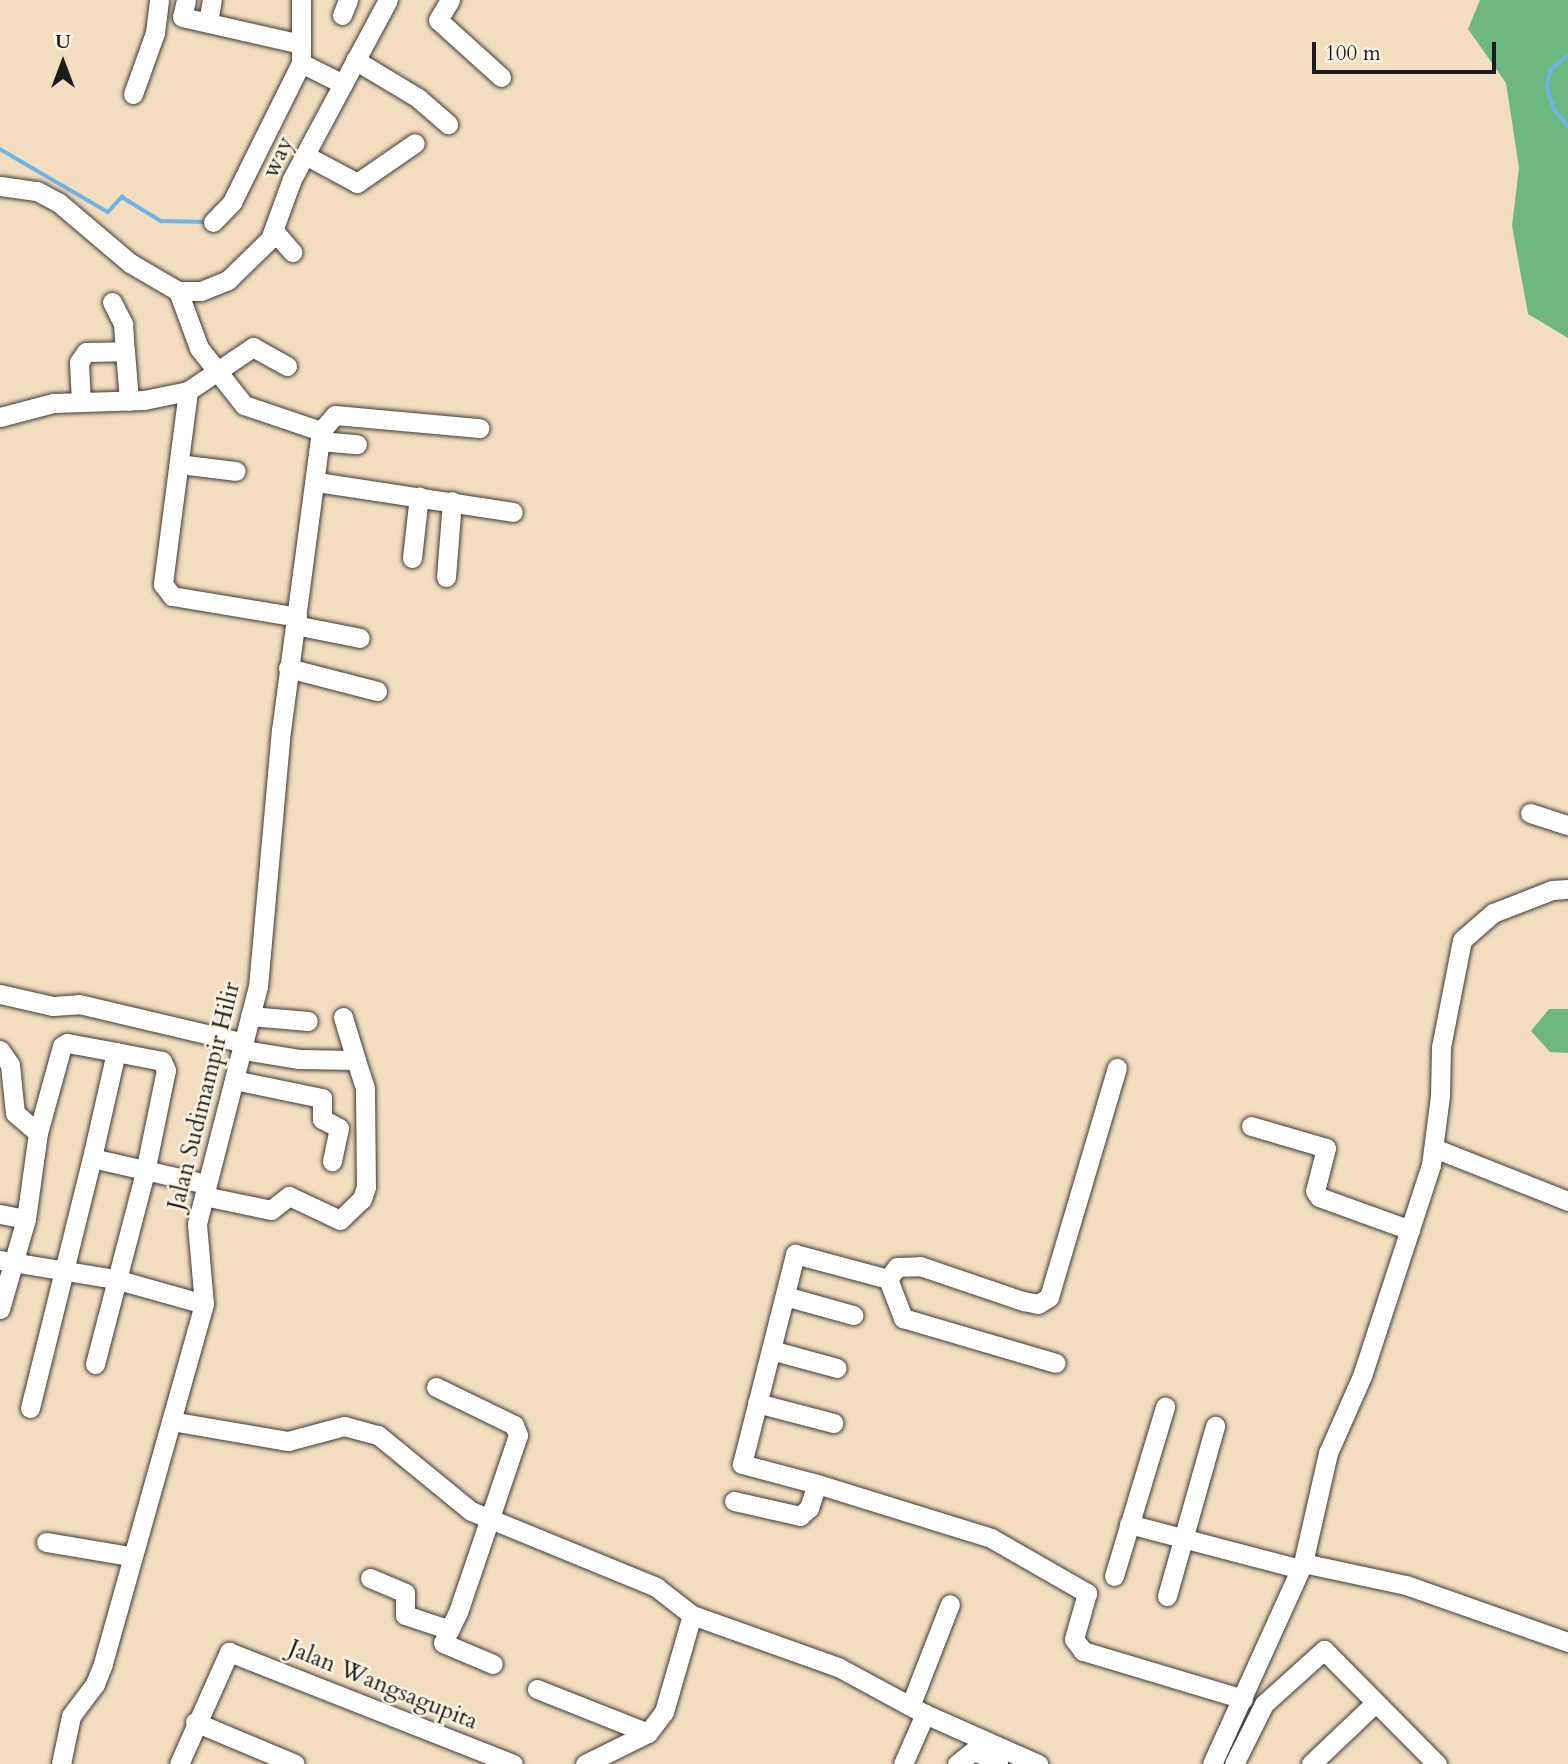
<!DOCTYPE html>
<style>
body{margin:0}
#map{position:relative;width:1568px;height:1764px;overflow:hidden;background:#f3ddbf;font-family:Cardo,serif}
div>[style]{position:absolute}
.forest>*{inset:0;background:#6eb880}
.stream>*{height:3.5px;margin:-1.75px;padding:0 1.75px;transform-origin:1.75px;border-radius:1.75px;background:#6fb4e5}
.roads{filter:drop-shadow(0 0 2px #3c3934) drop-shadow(0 0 2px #3c3934)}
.minor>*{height:19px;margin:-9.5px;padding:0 9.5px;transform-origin:9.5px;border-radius:9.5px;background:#fff}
span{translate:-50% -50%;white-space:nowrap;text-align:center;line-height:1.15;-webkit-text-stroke:5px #fcf5e5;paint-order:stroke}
.street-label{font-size:24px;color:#1c1c1c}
.north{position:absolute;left:28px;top:28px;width:70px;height:70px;-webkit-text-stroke:5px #fcf5e5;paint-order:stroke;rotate:0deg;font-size:19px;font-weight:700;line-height:28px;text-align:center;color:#1c1c1c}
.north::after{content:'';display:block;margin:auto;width:24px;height:32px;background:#1c1c1c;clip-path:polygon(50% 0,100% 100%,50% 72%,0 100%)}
.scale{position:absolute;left:1312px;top:42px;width:184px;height:32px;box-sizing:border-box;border:4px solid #1c1c1c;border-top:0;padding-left:9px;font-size:21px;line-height:24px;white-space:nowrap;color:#1c1c1c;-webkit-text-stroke:5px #fcf5e5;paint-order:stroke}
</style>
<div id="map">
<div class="forest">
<div style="clip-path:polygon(1480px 0,1568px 0,1568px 338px,1528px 314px,1512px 226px,1519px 168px,1506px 83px,1468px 29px)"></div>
<div style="clip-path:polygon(1549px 1009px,1568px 1009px,1568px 1053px,1550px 1052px,1531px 1031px)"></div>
</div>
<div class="stream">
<div style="left:1568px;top:56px;width:22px;rotate:141deg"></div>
<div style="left:1551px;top:70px;width:17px;rotate:103deg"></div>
<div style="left:1547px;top:87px;width:24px;rotate:71deg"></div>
<div style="left:1555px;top:110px;width:21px;rotate:51deg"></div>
<div style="left:0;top:149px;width:125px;rotate:30.3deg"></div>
<div style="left:108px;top:212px;width:21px;rotate:-47deg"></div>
<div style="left:122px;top:197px;width:46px;rotate:31.6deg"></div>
<div style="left:161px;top:221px;width:47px;rotate:1.2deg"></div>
</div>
<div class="roads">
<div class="minor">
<div style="left:186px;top:0;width:17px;rotate:103deg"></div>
<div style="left:182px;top:17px;width:122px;rotate:12.8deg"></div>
<div style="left:450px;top:0;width:23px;rotate:121deg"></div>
<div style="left:438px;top:20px;width:85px;rotate:42.1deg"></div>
<div style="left:342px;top:15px;width:16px;rotate:-68deg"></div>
<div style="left:208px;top:22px;width:22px;rotate:-80deg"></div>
<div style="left:355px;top:60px;width:74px;rotate:31.1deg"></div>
<div style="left:418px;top:98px;width:40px;rotate:41deg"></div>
<div style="left:301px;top:63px;width:47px;rotate:26.6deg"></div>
<div style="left:133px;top:94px;width:65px;rotate:-70.2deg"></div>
<div style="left:155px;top:33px;width:33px;rotate:-83deg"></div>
<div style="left:305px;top:155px;width:59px;rotate:28.3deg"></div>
<div style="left:357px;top:183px;width:70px;rotate:-34.6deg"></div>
<div style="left:0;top:186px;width:37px;rotate:8deg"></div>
<div style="left:37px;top:191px;width:24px;rotate:28deg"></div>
<div style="left:58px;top:202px;width:94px;rotate:40.3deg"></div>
<div style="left:130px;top:263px;width:56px;rotate:30.3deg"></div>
<div style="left:178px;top:291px;width:61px;rotate:69.8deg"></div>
<div style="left:199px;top:348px;width:73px;rotate:51.7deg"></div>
<div style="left:244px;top:405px;width:81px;rotate:18.7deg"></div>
<div style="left:321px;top:431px;width:301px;rotate:97.6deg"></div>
<div style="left:281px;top:729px;width:258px;rotate:95.1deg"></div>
<div style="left:258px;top:986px;width:246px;rotate:104.4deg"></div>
<div style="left:197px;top:1224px;width:80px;rotate:85deg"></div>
<div style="left:204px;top:1304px;width:374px;rotate:105.7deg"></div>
<div style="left:103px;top:1664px;width:22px;rotate:112deg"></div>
<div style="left:95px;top:1684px;width:40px;rotate:127deg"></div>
<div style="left:71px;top:1716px;width:49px;rotate:101.8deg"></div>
<div style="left:213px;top:222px;width:28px;rotate:-46deg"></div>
<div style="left:232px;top:202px;width:155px;rotate:-63.6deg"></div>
<div style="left:301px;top:63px;width:63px;rotate:-90deg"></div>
<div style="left:274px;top:231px;width:28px;rotate:49deg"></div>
<div style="left:178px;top:291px;width:23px"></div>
<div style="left:201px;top:291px;width:29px;rotate:-22deg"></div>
<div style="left:228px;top:280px;width:59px;rotate:-44.3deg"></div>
<div style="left:270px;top:239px;width:64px;rotate:-69.9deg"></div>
<div style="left:292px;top:179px;width:203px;rotate:-61.8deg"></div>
<div style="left:112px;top:302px;width:25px;rotate:63deg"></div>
<div style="left:123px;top:324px;width:27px;rotate:86deg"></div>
<div style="left:287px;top:366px;width:39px;rotate:-151deg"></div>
<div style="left:253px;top:347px;width:78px;rotate:145.9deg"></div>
<div style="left:188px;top:391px;width:195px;rotate:97.4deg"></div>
<div style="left:163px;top:584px;width:15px;rotate:53deg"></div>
<div style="left:172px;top:596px;width:127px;rotate:9.5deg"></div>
<div style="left:81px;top:402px;width:40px;rotate:-92.9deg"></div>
<div style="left:79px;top:362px;width:12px;rotate:-55deg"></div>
<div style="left:86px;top:352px;width:39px;rotate:-1deg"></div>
<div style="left:125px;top:351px;width:50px;rotate:85.4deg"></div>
<div style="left:0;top:417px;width:55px;rotate:-14.8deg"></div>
<div style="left:53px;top:403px;width:91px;rotate:-1.9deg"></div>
<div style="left:144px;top:400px;width:45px;rotate:-11.6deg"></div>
<div style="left:321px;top:431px;width:21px;rotate:-49deg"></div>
<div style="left:335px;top:415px;width:145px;rotate:5.2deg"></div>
<div style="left:320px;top:441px;width:37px;rotate:5deg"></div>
<div style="left:179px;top:464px;width:57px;rotate:7deg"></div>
<div style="left:317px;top:482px;width:198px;rotate:8.7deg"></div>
<div style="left:412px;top:558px;width:62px;rotate:-83.6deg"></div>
<div style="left:446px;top:577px;width:76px;rotate:-85.5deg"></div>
<div style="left:295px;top:625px;width:66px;rotate:11.3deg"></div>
<div style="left:288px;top:668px;width:92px;rotate:14.5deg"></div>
<div style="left:1530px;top:813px;width:40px;rotate:18deg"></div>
<div style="left:0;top:994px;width:54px;rotate:12.8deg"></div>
<div style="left:53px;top:1006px;width:26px;rotate:-4deg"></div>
<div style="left:79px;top:1004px;width:170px;rotate:13.3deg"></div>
<div style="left:250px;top:1016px;width:58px;rotate:4.9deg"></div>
<div style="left:343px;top:1017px;width:45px;rotate:73.2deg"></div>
<div style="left:0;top:1050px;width:18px;rotate:56deg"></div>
<div style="left:10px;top:1065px;width:48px;rotate:84.1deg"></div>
<div style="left:15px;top:1113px;width:30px;rotate:41deg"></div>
<div style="left:234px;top:1080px;width:90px;rotate:11.6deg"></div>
<div style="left:322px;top:1098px;width:21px;rotate:90deg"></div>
<div style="left:322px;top:1119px;width:19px;rotate:28deg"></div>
<div style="left:339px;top:1128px;width:34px;rotate:102deg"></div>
<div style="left:1251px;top:1126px;width:78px;rotate:16.3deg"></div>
<div style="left:1326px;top:1148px;width:44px;rotate:104.3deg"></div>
<div style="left:1315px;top:1191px;width:7px;rotate:56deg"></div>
<div style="left:1319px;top:1197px;width:97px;rotate:19.9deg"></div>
<div style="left:1434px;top:1148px;width:144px;rotate:21.6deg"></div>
<div style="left:204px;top:1196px;width:68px;rotate:11.8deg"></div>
<div style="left:271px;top:1210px;width:23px;rotate:-38deg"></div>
<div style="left:289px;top:1196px;width:56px;rotate:25.2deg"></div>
<div style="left:340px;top:1220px;width:30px;rotate:-44deg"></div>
<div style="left:362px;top:1199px;width:13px;rotate:-72deg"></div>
<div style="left:366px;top:1187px;width:99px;rotate:-90.6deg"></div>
<div style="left:365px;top:1088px;width:29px;rotate:-108deg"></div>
<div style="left:356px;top:1060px;width:57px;rotate:-179deg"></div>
<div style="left:299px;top:1059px;width:57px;rotate:-170.9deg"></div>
<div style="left:0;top:1214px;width:26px;rotate:11deg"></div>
<div style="left:0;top:1260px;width:117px;rotate:9.4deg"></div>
<div style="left:115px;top:1279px;width:92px;rotate:15.7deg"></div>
<div style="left:888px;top:1279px;width:15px;rotate:-53deg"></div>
<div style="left:897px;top:1267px;width:23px;rotate:-2deg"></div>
<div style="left:920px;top:1266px;width:109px;rotate:18.8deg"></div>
<div style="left:1023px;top:1301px;width:15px;rotate:11deg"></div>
<div style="left:1038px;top:1304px;width:13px;rotate:-32deg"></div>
<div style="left:1049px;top:1297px;width:239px;rotate:-73.5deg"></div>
<div style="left:785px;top:1296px;width:71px;rotate:15.6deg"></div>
<div style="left:0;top:1309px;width:94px;rotate:-73.9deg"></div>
<div style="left:26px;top:1219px;width:87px;rotate:-82.1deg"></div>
<div style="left:38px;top:1133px;width:90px;rotate:-74.6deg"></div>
<div style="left:62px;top:1046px;width:6px;rotate:-31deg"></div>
<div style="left:67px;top:1043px;width:50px;rotate:10.4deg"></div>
<div style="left:116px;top:1052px;width:109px;rotate:102.8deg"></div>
<div style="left:771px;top:1350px;width:68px;rotate:15.3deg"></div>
<div style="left:95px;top:1364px;width:198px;rotate:-75.4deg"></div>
<div style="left:145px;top:1172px;width:104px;rotate:-78.4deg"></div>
<div style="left:166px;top:1070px;width:10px;rotate:-114deg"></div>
<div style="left:162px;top:1061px;width:47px;rotate:-168.9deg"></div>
<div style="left:436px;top:1387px;width:87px;rotate:26deg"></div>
<div style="left:514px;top:1425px;width:11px;rotate:68deg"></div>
<div style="left:518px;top:1435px;width:187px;rotate:108.7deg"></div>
<div style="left:458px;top:1612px;width:34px;rotate:116deg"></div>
<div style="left:443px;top:1643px;width:54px;rotate:22.8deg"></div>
<div style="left:757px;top:1403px;width:79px;rotate:14.7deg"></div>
<div style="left:30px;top:1408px;width:258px;rotate:-76.1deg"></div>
<div style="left:92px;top:1158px;width:117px;rotate:12.8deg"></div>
<div style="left:171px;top:1421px;width:119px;rotate:9.7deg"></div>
<div style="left:288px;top:1441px;width:58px;rotate:-15deg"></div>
<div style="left:344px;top:1426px;width:35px;rotate:15deg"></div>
<div style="left:378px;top:1435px;width:120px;rotate:39.3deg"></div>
<div style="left:471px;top:1511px;width:200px;rotate:22.3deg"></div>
<div style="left:656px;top:1587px;width:46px;rotate:37.9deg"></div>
<div style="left:692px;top:1615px;width:155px;rotate:19.6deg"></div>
<div style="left:838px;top:1667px;width:99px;rotate:28.4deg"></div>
<div style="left:925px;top:1714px;width:124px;rotate:23.9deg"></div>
<div style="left:817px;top:1484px;width:78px;rotate:-165.1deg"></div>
<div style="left:742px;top:1464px;width:217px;rotate:-75.8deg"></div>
<div style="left:795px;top:1254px;width:96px;rotate:15deg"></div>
<div style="left:888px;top:1279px;width:42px;rotate:69deg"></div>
<div style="left:903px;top:1318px;width:159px;rotate:16.4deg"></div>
<div style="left:734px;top:1501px;width:68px;rotate:12.8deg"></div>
<div style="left:800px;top:1516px;width:12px;rotate:-42deg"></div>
<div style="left:809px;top:1508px;width:25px;rotate:-72deg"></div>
<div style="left:817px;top:1484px;width:182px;rotate:17.2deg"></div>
<div style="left:991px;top:1538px;width:111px;rotate:29.8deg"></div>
<div style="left:1087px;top:1593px;width:48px;rotate:105.8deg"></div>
<div style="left:1074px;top:1639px;width:15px;rotate:53deg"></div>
<div style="left:1083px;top:1651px;width:167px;rotate:16.7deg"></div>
<div style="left:1129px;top:1524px;width:177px;rotate:14.7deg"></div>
<div style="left:46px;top:1542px;width:85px;rotate:9.5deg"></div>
<div style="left:1303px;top:1563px;width:113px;rotate:-77.2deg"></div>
<div style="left:1328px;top:1453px;width:84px;rotate:-66.2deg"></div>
<div style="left:1362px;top:1376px;width:222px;rotate:-71.9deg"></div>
<div style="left:1431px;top:1165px;width:70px;rotate:-82.6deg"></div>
<div style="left:1440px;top:1096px;width:49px;rotate:-88.8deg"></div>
<div style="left:1441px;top:1047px;width:109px;rotate:-78.9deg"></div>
<div style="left:1462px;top:940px;width:41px;rotate:-41.1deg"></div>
<div style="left:1493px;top:913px;width:63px;rotate:-21.3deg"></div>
<div style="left:1552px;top:890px;width:16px;rotate:-4deg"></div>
<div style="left:1114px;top:1576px;width:177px;rotate:-73.2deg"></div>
<div style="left:370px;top:1578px;width:38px;rotate:23deg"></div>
<div style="left:405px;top:1593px;width:22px;rotate:90deg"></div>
<div style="left:405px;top:1615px;width:47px;rotate:18.4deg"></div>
<div style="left:1167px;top:1596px;width:177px;rotate:-74.2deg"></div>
<div style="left:537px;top:1689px;width:119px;rotate:21.6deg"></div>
<div style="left:911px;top:1704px;width:107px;rotate:-68.7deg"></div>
<div style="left:195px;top:1722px;width:108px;rotate:22.8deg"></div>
<div style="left:179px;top:1764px;width:123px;rotate:-65.9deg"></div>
<div style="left:229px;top:1652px;width:305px;rotate:21.5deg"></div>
<div style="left:585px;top:1764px;width:70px;rotate:-26.2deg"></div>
<div style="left:648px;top:1733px;width:26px;rotate:-53deg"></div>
<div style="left:664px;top:1712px;width:101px;rotate:-73.9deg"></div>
<div style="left:903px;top:1764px;width:55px;rotate:-66.3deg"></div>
<div style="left:957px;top:1764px;width:21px;rotate:-39deg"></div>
<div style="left:973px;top:1751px;width:27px;rotate:20deg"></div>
<div style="left:1212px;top:1764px;width:221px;rotate:-65.6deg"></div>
<div style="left:1303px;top:1563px;width:105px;rotate:12.1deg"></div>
<div style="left:1406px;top:1585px;width:172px;rotate:19.4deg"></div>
<div style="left:1234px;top:1764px;width:67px;rotate:-63.4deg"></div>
<div style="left:1264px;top:1704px;width:81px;rotate:-42deg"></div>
<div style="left:1324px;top:1650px;width:161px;rotate:45.3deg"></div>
<div style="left:1311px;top:1764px;width:88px;rotate:-43.6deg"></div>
</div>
</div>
<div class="street-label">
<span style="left:278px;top:157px;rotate:-65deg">way</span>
<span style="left:204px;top:1096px;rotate:-76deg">Jalan Sudimampir Hilir</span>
<span style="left:383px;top:1685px;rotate:22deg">Jalan Wangsagupita</span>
</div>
<div class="north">U</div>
<div class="scale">100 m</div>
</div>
